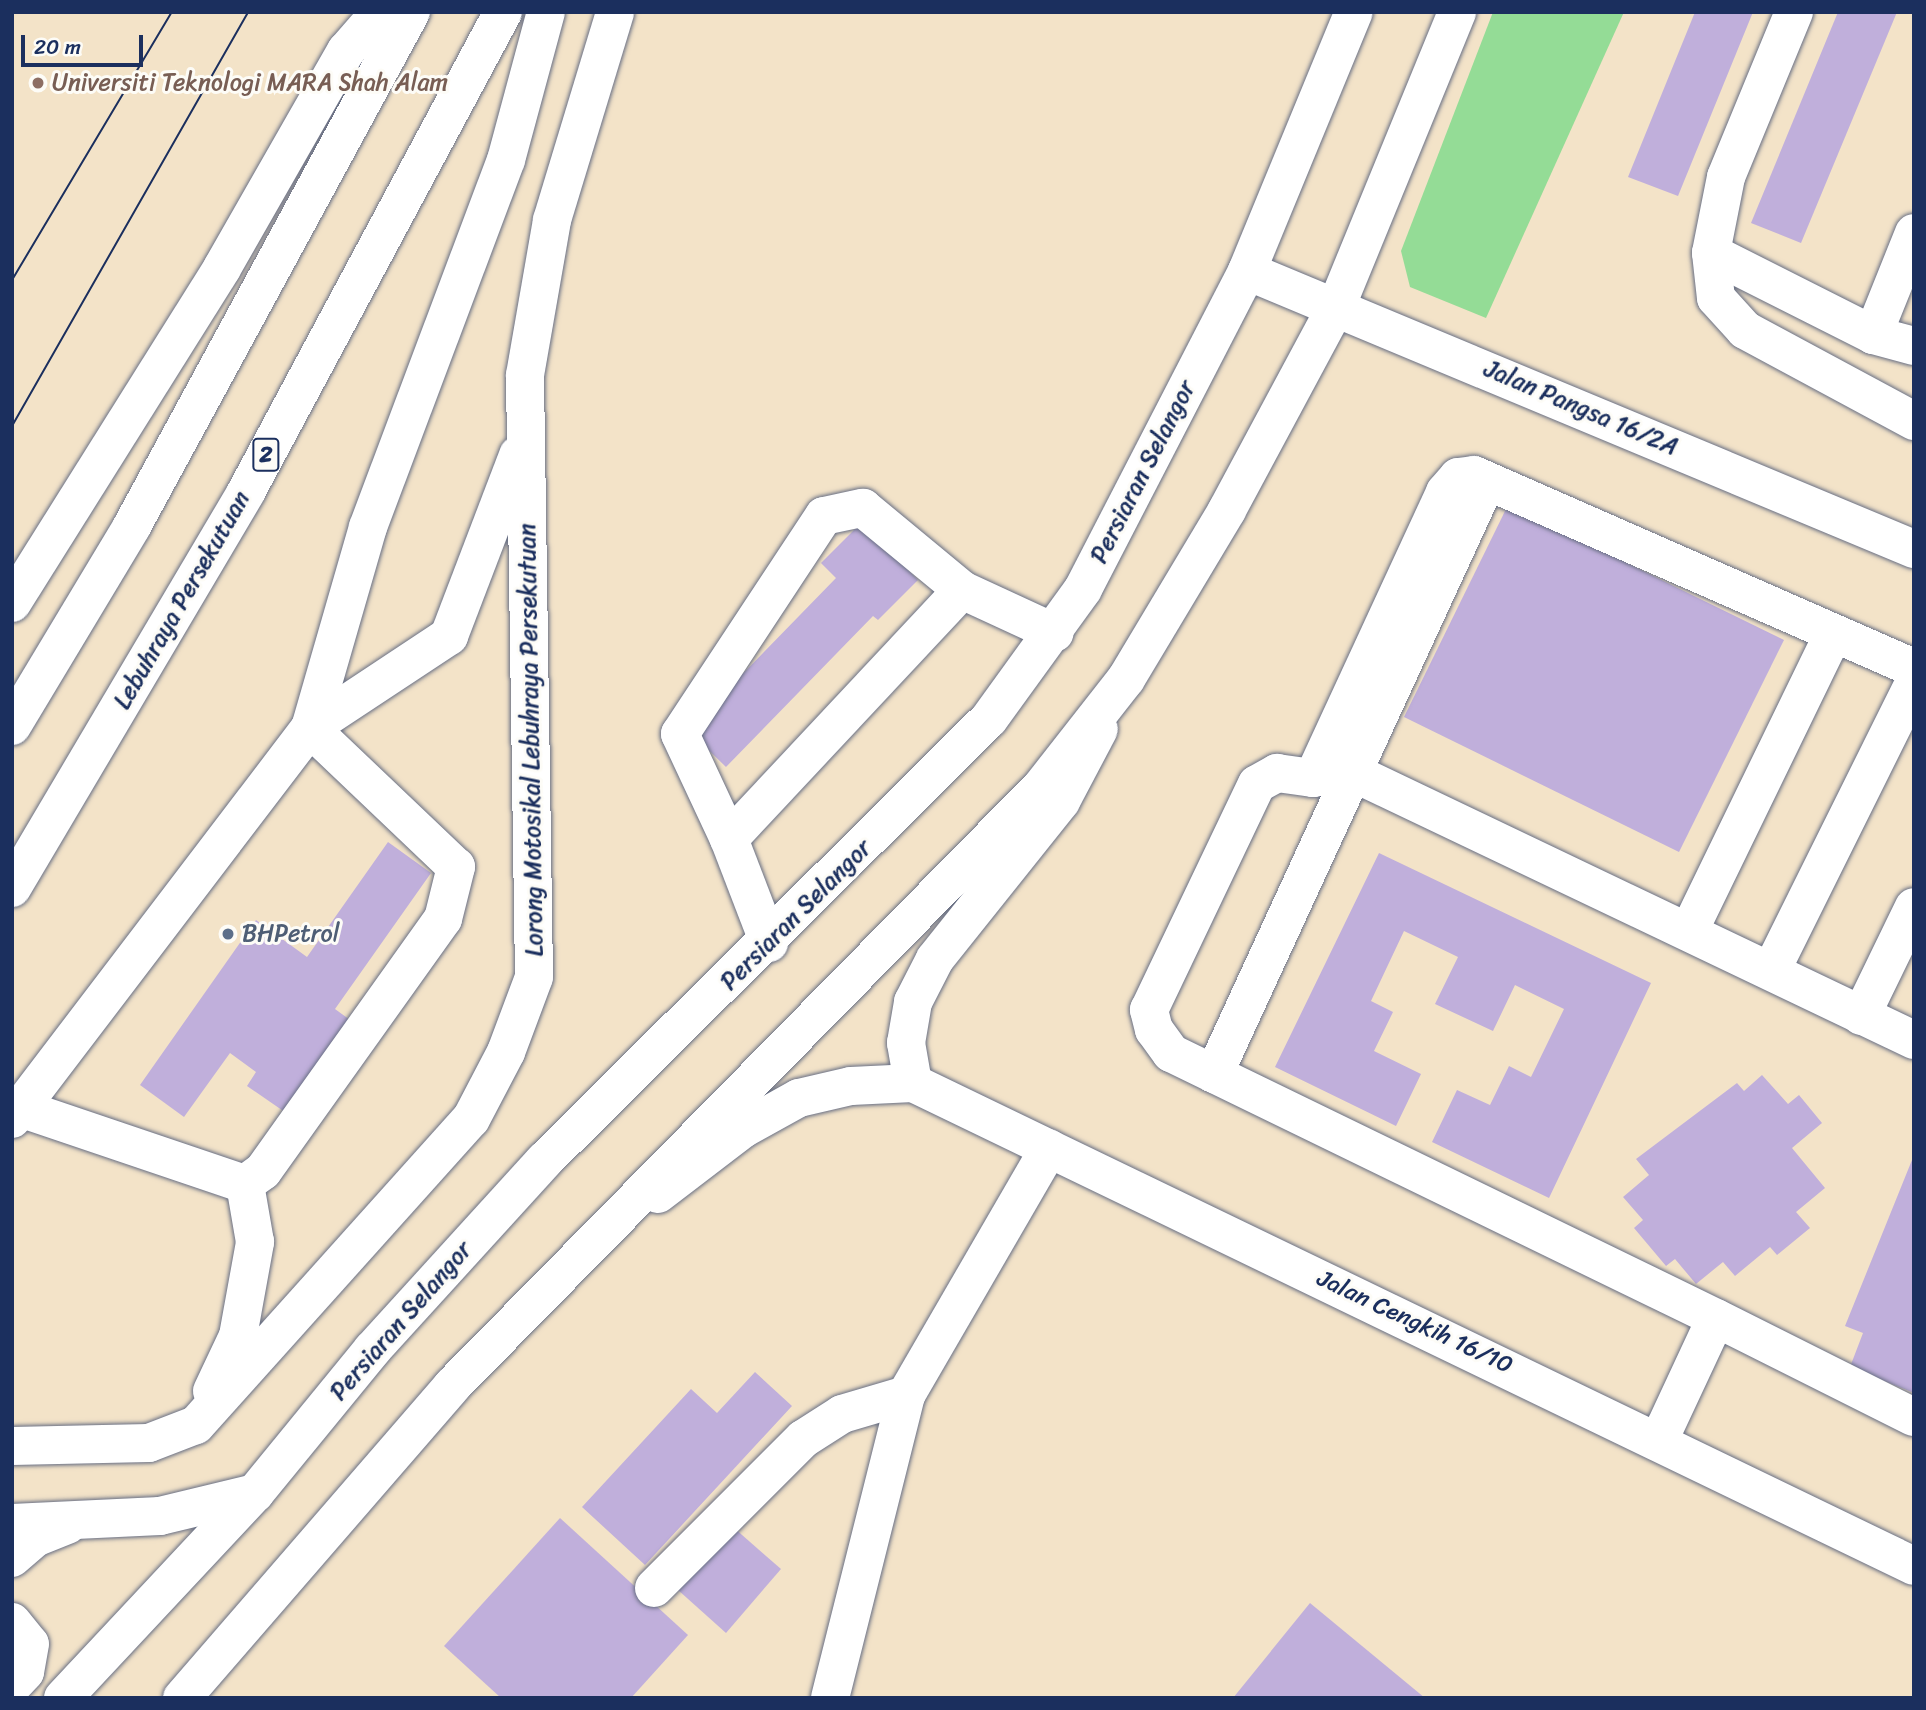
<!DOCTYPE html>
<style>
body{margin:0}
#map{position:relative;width:1926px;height:1710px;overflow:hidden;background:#f3e3c8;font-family:Sriracha,sans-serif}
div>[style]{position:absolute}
.green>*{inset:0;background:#94dc96}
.building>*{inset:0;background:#c0afdb}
.roads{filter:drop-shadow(0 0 2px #676e83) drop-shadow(0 0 2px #676e83)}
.minor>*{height:38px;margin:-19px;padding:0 19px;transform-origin:19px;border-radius:19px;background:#fff}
.major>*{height:38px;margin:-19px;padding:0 19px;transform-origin:19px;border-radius:19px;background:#fff}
.highway>*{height:38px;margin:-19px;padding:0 19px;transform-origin:19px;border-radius:19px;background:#fff}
.tram>*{height:2px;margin:-1px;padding:0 1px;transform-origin:1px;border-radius:1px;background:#1b2f5e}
.dots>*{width:19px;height:19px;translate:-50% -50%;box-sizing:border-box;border:4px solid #fdfcf7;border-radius:50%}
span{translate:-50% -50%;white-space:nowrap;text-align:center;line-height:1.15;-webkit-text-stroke:6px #fdfcf7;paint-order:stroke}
.shield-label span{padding:2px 5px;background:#fdfcf7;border:2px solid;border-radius:5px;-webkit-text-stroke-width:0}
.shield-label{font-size:23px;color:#1b2f5e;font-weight:700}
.education-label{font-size:24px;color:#785e54}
.left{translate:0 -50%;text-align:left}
.street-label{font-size:24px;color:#1b2f5e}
.service-label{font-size:24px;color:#4e5e75}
.frame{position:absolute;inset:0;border:14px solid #1b2f5e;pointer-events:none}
.scale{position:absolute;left:21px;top:35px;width:122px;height:32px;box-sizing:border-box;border:4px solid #1b2f5e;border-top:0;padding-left:9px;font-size:21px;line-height:24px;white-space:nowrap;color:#1b2f5e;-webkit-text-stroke:5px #fdfcf7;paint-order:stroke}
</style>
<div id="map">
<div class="green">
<div style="clip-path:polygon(1493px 12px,1624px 12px,1486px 318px,1410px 287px,1401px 251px)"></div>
</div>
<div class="building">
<div style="clip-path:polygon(1695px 12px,1753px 12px,1678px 196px,1628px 177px)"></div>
<div style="clip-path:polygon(1838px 12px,1897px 12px,1801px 243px,1751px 223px)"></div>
<div style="clip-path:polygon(1508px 505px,1784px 640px,1679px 852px,1404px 717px)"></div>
<div style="clip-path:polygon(861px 523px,918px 580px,878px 620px,873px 616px,726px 767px,688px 730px,836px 578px,821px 563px)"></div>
<div style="clip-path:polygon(388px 842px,431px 873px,335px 1009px,357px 1025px,292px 1117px,247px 1086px,256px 1072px,230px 1053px,184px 1117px,140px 1085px,256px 920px,307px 957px)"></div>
<div style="clip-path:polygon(1379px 853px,1651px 983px,1549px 1198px,1432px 1142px,1457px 1090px,1490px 1105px,1509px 1066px,1531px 1077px,1564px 1009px,1515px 985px,1493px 1031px,1435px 1004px,1458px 957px,1404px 931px,1371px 1001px,1393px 1012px,1374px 1051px,1421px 1074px,1396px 1126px,1275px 1067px)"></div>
<div style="clip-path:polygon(1762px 1075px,1788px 1104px,1799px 1095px,1822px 1123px,1792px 1148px,1825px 1188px,1796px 1212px,1810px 1228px,1777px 1255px,1770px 1247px,1735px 1276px,1723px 1262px,1696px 1284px,1675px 1259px,1666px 1266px,1634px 1228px,1643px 1220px,1623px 1197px,1649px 1175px,1636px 1159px,1737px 1083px,1744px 1091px)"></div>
<div style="clip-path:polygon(1914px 1155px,1914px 1393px,1850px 1367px,1863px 1333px,1845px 1326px)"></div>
<div style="clip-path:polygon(755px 1372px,792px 1406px,645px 1565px,582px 1507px,691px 1389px,717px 1413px)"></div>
<div style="clip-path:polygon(560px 1518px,688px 1635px,631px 1698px,501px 1698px,444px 1646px)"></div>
<div style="clip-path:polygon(733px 1527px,781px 1569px,726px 1633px,678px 1590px)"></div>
<div style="clip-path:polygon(1310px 1603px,1425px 1698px,1233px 1698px)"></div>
</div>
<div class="roads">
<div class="minor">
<div style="left:1794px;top:12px;width:178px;rotate:112.4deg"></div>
<div style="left:1726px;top:177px;width:77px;rotate:101.2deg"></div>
<div style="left:1711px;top:253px;width:182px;rotate:26.8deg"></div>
<div style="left:1873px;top:335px;width:42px;rotate:15deg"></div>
<div style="left:1711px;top:253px;width:45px;rotate:83.7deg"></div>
<div style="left:1716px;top:298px;width:43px;rotate:47.8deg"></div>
<div style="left:1745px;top:330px;width:192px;rotate:28.3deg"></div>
<div style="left:1247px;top:271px;width:723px;rotate:22.63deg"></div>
<div style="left:1873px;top:335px;width:110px;rotate:-68.1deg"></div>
<div style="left:12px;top:603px;width:395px;rotate:-57.9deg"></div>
<div style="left:222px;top:268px;width:250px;rotate:-60.3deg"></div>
<div style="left:346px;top:51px;width:52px;rotate:-48.9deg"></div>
<div style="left:1313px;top:778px;width:315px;rotate:-65.2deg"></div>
<div style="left:1445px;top:492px;width:20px;rotate:-49deg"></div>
<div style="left:1458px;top:477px;width:16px;rotate:-7deg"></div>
<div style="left:1474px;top:475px;width:480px;rotate:23.7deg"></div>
<div style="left:729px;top:839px;width:116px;rotate:-115deg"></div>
<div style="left:680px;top:734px;width:261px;rotate:-56.6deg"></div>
<div style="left:824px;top:516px;width:40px;rotate:-12deg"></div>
<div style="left:863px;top:508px;width:129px;rotate:39.6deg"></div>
<div style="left:962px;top:590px;width:102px;rotate:24.8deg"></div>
<div style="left:1689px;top:931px;width:331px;rotate:-64.1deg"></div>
<div style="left:769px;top:943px;width:111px;rotate:-111deg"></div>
<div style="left:729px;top:839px;width:341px;rotate:-46.9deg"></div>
<div style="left:1771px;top:971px;width:322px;rotate:-63.6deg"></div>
<div style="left:1861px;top:1016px;width:121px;rotate:-64.1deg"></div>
<div style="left:1214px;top:1074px;width:653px;rotate:-65.28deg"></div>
<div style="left:913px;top:1083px;width:41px;rotate:-99.9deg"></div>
<div style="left:906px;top:1043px;width:42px;rotate:-80.3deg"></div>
<div style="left:913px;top:1002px;width:48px;rotate:-62.9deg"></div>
<div style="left:935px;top:959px;width:202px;rotate:-51.4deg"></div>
<div style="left:1061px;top:801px;width:81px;rotate:-62.2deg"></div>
<div style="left:20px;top:1108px;width:237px;rotate:18.7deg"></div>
<div style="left:245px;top:1184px;width:22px;rotate:-36deg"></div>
<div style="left:263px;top:1171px;width:310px;rotate:-54.5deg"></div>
<div style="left:443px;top:919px;width:54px;rotate:-76deg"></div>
<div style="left:456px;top:867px;width:202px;rotate:-136.4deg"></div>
<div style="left:310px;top:728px;width:167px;rotate:-33.5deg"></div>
<div style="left:449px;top:636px;width:194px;rotate:-69.1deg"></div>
<div style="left:12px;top:1119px;width:492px;rotate:-52.7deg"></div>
<div style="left:310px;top:728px;width:209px;rotate:-73.9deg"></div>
<div style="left:368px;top:527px;width:392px;rotate:-69.4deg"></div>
<div style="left:506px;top:160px;width:153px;rotate:-74.9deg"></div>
<div style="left:658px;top:1194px;width:107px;rotate:-37.4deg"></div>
<div style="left:743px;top:1129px;width:64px;rotate:-29deg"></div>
<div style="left:799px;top:1098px;width:53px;rotate:-13deg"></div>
<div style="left:851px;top:1086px;width:62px;rotate:-2.8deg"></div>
<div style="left:913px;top:1083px;width:1111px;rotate:25.76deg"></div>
<div style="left:1716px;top:1318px;width:606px;rotate:-154.07deg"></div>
<div style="left:1171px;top:1053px;width:29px;rotate:-126deg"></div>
<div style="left:1154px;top:1030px;width:21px;rotate:-104deg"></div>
<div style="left:1149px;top:1010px;width:250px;rotate:-64.5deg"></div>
<div style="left:1257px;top:784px;width:23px;rotate:-29deg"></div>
<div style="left:1277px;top:773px;width:36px;rotate:8deg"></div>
<div style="left:1313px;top:778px;width:38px;rotate:-11deg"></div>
<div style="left:1350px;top:771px;width:625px;rotate:25.5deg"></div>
<div style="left:212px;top:1391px;width:61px;rotate:-64.7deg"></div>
<div style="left:238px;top:1336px;width:96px;rotate:-79.7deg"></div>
<div style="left:255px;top:1242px;width:59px;rotate:-99.8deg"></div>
<div style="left:1660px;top:1438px;width:132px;rotate:-65deg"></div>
<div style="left:1716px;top:1318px;width:221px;rotate:26.6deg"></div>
<div style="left:12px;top:1446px;width:137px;rotate:-1.3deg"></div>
<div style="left:149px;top:1443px;width:50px;rotate:-21deg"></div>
<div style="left:196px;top:1425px;width:411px;rotate:-48.1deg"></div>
<div style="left:471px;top:1119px;width:76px;rotate:-62.4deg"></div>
<div style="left:506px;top:1052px;width:80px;rotate:-69.5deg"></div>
<div style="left:534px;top:977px;width:602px;rotate:-90.86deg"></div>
<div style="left:525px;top:375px;width:157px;rotate:-80.1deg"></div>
<div style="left:552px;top:220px;width:217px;rotate:-73.1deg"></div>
<div style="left:12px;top:1523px;width:148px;rotate:-2.7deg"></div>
<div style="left:160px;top:1516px;width:98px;rotate:-13.6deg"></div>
<div style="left:12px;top:1558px;width:30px;rotate:-41deg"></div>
<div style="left:35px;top:1538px;width:35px;rotate:-22deg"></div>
<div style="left:654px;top:1588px;width:211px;rotate:-45deg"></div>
<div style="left:803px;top:1439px;width:46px;rotate:-32.7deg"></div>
<div style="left:842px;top:1414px;width:67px;rotate:-16.5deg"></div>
<div style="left:12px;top:1622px;width:28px;rotate:51deg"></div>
<div style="left:30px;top:1644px;width:28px;rotate:100deg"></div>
<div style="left:25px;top:1672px;width:19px;rotate:133deg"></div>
<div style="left:830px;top:1698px;width:312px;rotate:-75.9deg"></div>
<div style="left:906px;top:1395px;width:285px;rotate:-59.9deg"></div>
</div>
<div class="major">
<div style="left:63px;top:1698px;width:281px;rotate:-46.9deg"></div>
<div style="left:255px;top:1493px;width:185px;rotate:-50.7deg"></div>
<div style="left:372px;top:1350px;width:256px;rotate:-47.7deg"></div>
<div style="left:544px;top:1161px;width:627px;rotate:-44.81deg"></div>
<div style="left:989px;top:719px;width:160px;rotate:-54.1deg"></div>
<div style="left:1083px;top:589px;width:358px;rotate:-62.7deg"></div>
<div style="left:1247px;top:271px;width:280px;rotate:-67.6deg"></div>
<div style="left:182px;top:1698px;width:413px;rotate:-49.1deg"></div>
<div style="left:452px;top:1386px;width:841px;rotate:-45.48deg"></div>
<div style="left:1042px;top:786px;width:136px;rotate:-51.9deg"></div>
<div style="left:1126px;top:679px;width:197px;rotate:-59.1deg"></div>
<div style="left:1227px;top:510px;width:233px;rotate:-61.8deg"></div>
<div style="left:1337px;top:305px;width:317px;rotate:-67.7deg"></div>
</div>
<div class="highway">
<div style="left:12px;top:726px;width:233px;rotate:-59deg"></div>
<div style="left:132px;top:526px;width:585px;rotate:-61.51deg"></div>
<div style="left:12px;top:888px;width:460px;rotate:-59.4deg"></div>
<div style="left:246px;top:492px;width:544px;rotate:-61.83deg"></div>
</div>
</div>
<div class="tram">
<div style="left:12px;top:280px;width:312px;rotate:-59.2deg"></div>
<div style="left:12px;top:426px;width:477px;rotate:-60.3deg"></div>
</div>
<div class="dots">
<div style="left:38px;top:83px;background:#8d6e63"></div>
<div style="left:228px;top:934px;background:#5c6f8a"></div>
</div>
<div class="shield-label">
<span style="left:266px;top:455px">2</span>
</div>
<div class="education-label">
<span class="left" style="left:52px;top:83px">Universiti Teknologi MARA Shah Alam</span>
</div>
<div class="street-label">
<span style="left:1581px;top:408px;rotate:23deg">Jalan Pangsa 16/2A</span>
<span style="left:1143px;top:472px;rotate:-63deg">Persiaran Selangor</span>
<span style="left:182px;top:600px;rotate:-60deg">Lebuhraya Persekutuan</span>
<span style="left:531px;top:740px;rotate:-91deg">Lorong Motosikal Lebuhraya Persekutuan</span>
<span style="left:796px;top:915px;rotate:-45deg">Persiaran Selangor</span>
<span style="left:401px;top:1321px;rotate:-49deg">Persiaran Selangor</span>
<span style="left:1415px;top:1322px;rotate:25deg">Jalan Cengkih 16/10</span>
</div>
<div class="service-label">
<span class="left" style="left:242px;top:934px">BHPetrol</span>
</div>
<div class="frame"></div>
<div class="scale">20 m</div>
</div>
